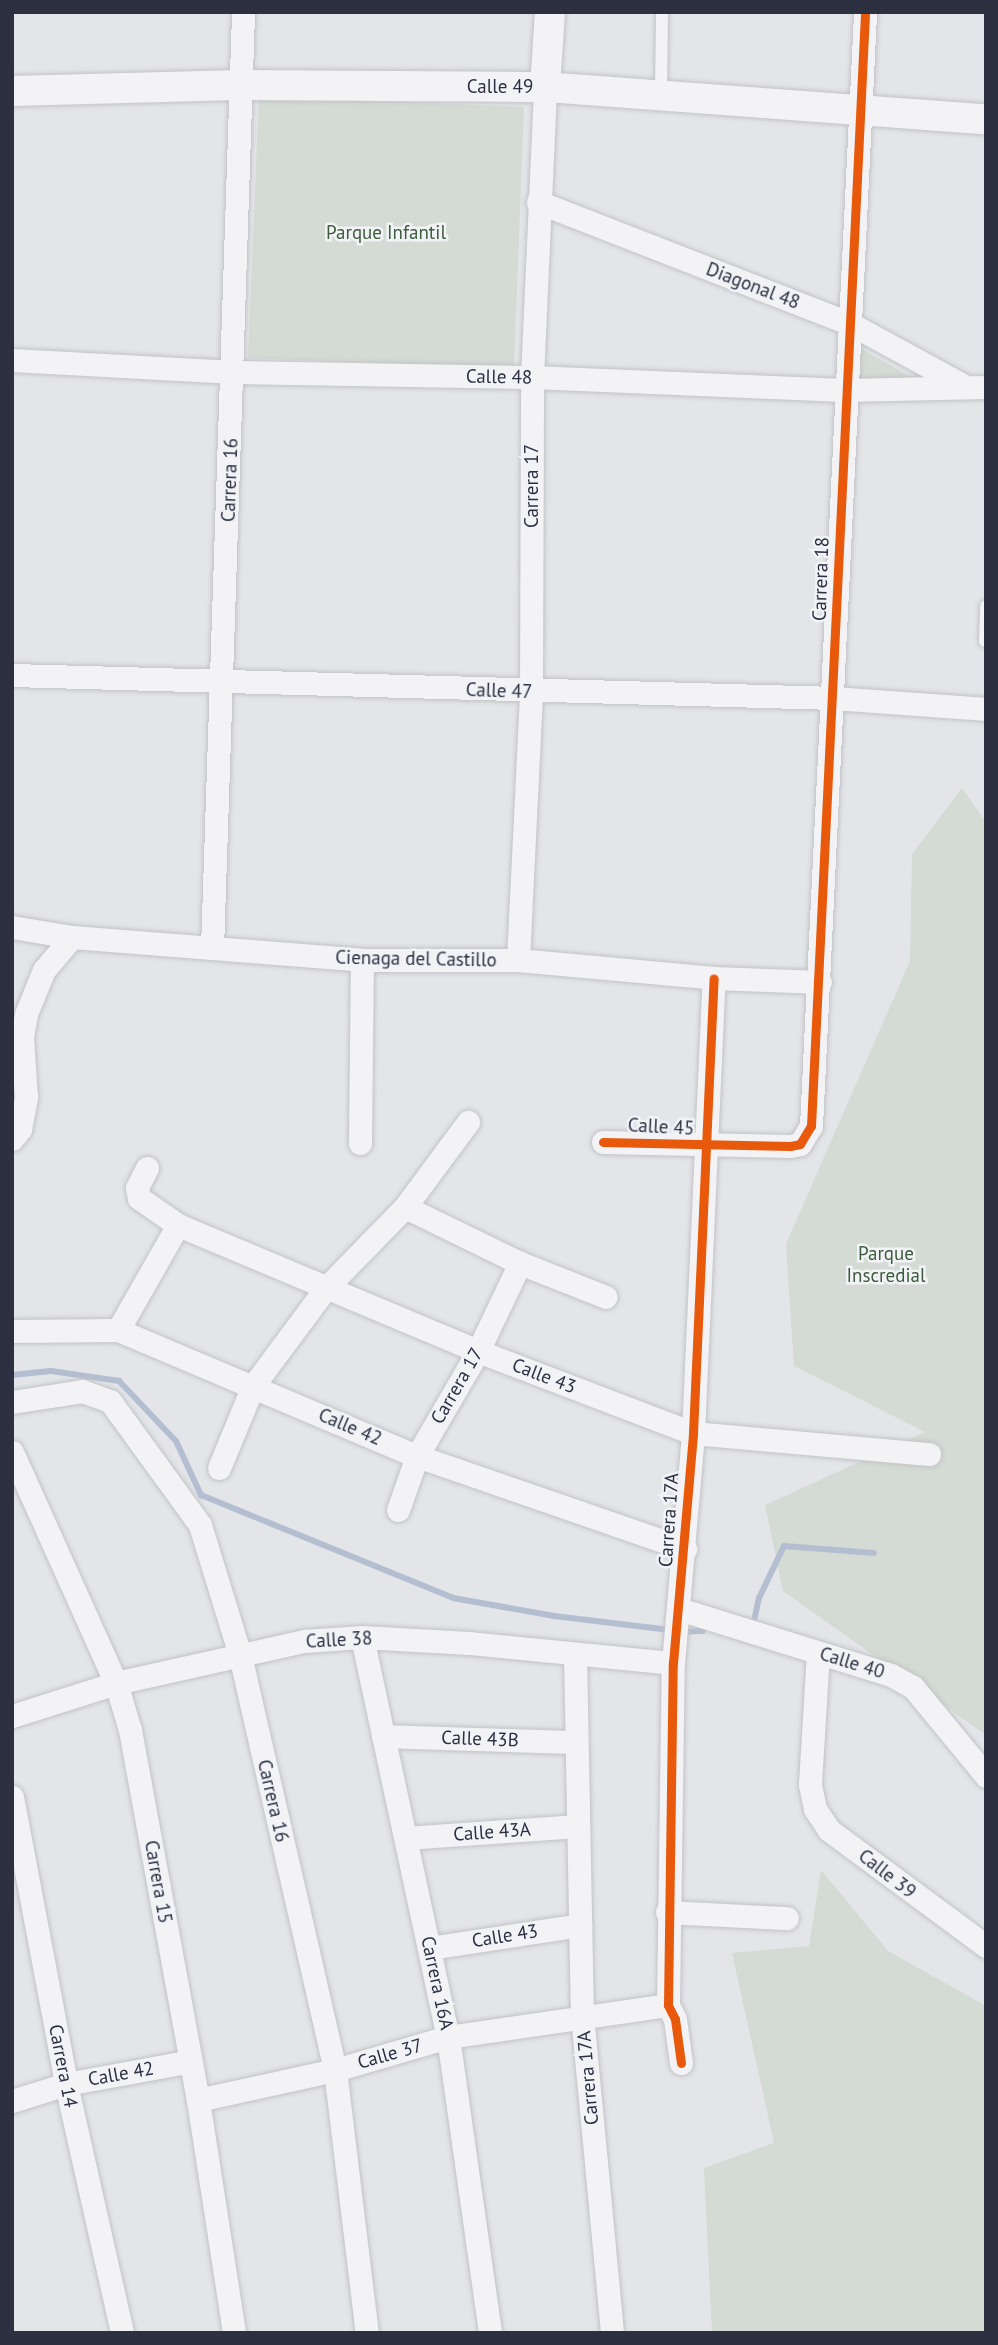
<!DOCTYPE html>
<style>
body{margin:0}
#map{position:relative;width:998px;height:2345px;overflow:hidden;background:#e3e5e8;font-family:"PT Sans",sans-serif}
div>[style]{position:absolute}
.green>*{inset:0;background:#d3dbd4}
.stream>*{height:6px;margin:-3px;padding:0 3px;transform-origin:3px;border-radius:3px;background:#b4bed1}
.roads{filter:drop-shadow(0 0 2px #c2c3c6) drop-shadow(0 0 2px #c2c3c6)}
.service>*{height:12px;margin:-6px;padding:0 6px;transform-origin:6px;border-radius:6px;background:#f3f3f5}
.minor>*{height:23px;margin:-11.5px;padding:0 11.5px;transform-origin:11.5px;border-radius:11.5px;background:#f3f3f5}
.tertiary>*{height:30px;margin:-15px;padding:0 15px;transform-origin:15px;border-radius:15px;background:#f3f3f5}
.cycleway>*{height:9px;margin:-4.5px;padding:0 4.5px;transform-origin:4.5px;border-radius:4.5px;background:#e8590c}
span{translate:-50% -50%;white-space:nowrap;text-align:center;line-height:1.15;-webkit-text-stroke:5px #f2f3f7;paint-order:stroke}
.street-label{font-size:19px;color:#2c3040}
.park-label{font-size:19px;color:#3c5b3a}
.frame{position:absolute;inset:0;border:14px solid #2c3040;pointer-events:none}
</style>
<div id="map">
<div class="green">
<div style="clip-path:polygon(259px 97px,524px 107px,514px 368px,248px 358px)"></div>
<div style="clip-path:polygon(853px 344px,928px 387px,852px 386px)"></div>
<div style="clip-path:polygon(962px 788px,986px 822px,986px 1735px,783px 1591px,765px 1505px,925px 1432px,794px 1366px,786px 1244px,910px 961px,912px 854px)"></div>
<div style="clip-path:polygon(821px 1870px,888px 1951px,986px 2006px,986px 2333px,712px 2333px,704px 2168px,774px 2143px,732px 1953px,809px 1946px)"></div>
</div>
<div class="stream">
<div style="left:12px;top:1375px;width:39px;rotate:-6deg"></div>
<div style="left:51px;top:1371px;width:69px;rotate:8.4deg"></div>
<div style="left:119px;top:1381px;width:83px;rotate:46.5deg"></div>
<div style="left:176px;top:1441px;width:60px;rotate:65.2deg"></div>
<div style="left:201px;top:1495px;width:272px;rotate:22.2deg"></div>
<div style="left:453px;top:1598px;width:103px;rotate:10.1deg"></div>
<div style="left:554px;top:1616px;width:117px;rotate:6.9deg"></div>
<div style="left:754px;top:1621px;width:24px;rotate:-78deg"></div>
<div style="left:759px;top:1598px;width:58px;rotate:-64.3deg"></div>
<div style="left:784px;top:1546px;width:90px;rotate:4.4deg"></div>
<div style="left:681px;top:1632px;width:22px;rotate:-3deg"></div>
</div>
<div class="roads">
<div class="service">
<div style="left:661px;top:94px;width:82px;rotate:-89.3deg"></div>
<div style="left:985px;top:641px;width:35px;rotate:-88deg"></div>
</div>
<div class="minor">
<div style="left:538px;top:202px;width:334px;rotate:21.3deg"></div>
<div style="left:849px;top:323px;width:128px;rotate:28.6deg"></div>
<div style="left:12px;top:360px;width:222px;rotate:3.1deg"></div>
<div style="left:234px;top:372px;width:298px;rotate:1deg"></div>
<div style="left:532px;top:377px;width:312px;rotate:2.4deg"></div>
<div style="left:844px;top:390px;width:142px;rotate:-1.2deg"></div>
<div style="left:12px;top:675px;width:822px;rotate:1.6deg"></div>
<div style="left:834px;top:698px;width:152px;rotate:4.1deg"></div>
<div style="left:12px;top:927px;width:61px;rotate:9.5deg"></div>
<div style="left:72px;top:937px;width:291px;rotate:4.5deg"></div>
<div style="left:362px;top:960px;width:156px"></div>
<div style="left:518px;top:960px;width:197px;rotate:5.2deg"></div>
<div style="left:714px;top:978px;width:106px;rotate:2.2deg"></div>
<div style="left:212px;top:948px;width:937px;rotate:-88.1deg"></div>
<div style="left:518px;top:960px;width:268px;rotate:-87.2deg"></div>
<div style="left:531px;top:692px;width:315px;rotate:-89.8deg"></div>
<div style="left:532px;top:377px;width:290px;rotate:-87.4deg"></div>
<div style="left:12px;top:1139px;width:13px;rotate:-51deg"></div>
<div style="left:20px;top:1129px;width:33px;rotate:-79deg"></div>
<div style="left:26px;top:1097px;width:60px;rotate:-93.8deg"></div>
<div style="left:22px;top:1037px;width:23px;rotate:-80deg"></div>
<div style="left:26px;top:1014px;width:48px;rotate:-67.8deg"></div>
<div style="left:44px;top:970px;width:43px;rotate:-49.7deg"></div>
<div style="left:603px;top:1142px;width:187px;rotate:1.2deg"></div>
<div style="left:790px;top:1146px;width:10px;rotate:-11deg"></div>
<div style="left:800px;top:1144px;width:21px;rotate:-59deg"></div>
<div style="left:811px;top:1126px;width:1115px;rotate:-87.22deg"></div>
<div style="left:360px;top:1143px;width:183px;rotate:-89.4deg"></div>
<div style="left:147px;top:1168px;width:22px;rotate:117deg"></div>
<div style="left:137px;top:1188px;width:10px;rotate:79deg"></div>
<div style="left:139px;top:1198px;width:47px;rotate:34.7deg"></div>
<div style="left:178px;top:1225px;width:325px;rotate:22.8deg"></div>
<div style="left:478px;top:1351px;width:230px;rotate:20.9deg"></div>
<div style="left:693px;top:1433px;width:237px;rotate:5.1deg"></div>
<div style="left:405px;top:1207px;width:128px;rotate:26deg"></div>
<div style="left:520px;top:1263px;width:92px;rotate:21.6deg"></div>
<div style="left:118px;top:1330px;width:121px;rotate:-60.3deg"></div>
<div style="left:12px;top:1331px;width:106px;rotate:-0.5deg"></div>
<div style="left:118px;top:1330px;width:324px;rotate:22.9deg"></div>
<div style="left:417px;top:1456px;width:284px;rotate:19.1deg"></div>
<div style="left:12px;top:1402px;width:71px;rotate:-8.9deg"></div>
<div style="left:82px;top:1391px;width:30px;rotate:20deg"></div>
<div style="left:110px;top:1401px;width:153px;rotate:54deg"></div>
<div style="left:200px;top:1525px;width:136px;rotate:72.9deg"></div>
<div style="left:240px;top:1655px;width:426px;rotate:77.1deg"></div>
<div style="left:335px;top:2070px;width:265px;rotate:83.1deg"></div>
<div style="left:12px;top:1452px;width:253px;rotate:65.8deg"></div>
<div style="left:116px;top:1683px;width:49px;rotate:73.4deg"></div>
<div style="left:130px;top:1730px;width:376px;rotate:79.6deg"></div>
<div style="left:198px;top:2100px;width:236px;rotate:81.2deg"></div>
<div style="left:219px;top:1468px;width:89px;rotate:-67.5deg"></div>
<div style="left:253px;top:1386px;width:121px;rotate:-53.4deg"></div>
<div style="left:325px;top:1289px;width:115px;rotate:-45.7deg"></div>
<div style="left:405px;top:1207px;width:106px;rotate:-53.5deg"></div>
<div style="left:398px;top:1510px;width:57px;rotate:-70.6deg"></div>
<div style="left:417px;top:1456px;width:121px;rotate:-59.8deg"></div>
<div style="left:478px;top:1351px;width:98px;rotate:-64.5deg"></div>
<div style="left:679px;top:1609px;width:222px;rotate:17.3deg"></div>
<div style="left:891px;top:1675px;width:25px;rotate:29deg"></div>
<div style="left:913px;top:1687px;width:115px;rotate:50.6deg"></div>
<div style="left:362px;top:1637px;width:409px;rotate:77.9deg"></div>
<div style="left:448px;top:2037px;width:299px;rotate:81.9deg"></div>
<div style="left:818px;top:1653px;width:132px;rotate:93.5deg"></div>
<div style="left:810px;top:1785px;width:25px;rotate:78deg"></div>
<div style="left:815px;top:1809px;width:25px;rotate:56deg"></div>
<div style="left:829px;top:1830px;width:195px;rotate:36.5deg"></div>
<div style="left:575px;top:1654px;width:361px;rotate:88.9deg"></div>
<div style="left:582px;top:2015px;width:319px;rotate:84.6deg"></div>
<div style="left:12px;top:1716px;width:109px;rotate:-17.6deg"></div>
<div style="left:116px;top:1683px;width:193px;rotate:-12.6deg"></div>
<div style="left:304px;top:1641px;width:58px;rotate:-3.9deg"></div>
<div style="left:362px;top:1637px;width:107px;rotate:3.2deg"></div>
<div style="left:469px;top:1643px;width:205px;rotate:5.6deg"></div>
<div style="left:383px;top:1736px;width:193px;rotate:1.8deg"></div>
<div style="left:12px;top:1797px;width:292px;rotate:79.3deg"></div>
<div style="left:66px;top:2084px;width:255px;rotate:77.3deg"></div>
<div style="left:406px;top:1838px;width:172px;rotate:-4deg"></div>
<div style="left:667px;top:1912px;width:120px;rotate:2.9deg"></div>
<div style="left:430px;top:1948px;width:152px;rotate:-8.7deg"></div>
<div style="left:681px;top:2063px;width:44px;rotate:-97.8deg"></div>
<div style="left:675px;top:2019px;width:16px;rotate:-117deg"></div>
<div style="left:668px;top:2005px;width:342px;rotate:-89.2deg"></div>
<div style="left:673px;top:1663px;width:231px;rotate:-85deg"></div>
<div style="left:693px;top:1433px;width:455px;rotate:-87.4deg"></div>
<div style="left:198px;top:2100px;width:140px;rotate:-12.4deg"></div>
<div style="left:335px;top:2070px;width:118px;rotate:-16.3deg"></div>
<div style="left:448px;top:2037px;width:222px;rotate:-8.3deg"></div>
<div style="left:12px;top:2101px;width:57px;rotate:-17.5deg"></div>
<div style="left:66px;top:2084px;width:127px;rotate:-10.4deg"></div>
</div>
<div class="tertiary">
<div style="left:545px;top:87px;width:75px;rotate:-86.2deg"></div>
<div style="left:12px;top:91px;width:228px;rotate:-1.5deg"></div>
<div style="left:240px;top:85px;width:305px;rotate:0.4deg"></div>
<div style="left:545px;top:87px;width:442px;rotate:4.2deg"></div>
</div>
</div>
<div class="cycleway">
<div style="left:603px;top:1142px;width:187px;rotate:1.2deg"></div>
<div style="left:790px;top:1146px;width:10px;rotate:-11deg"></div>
<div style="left:800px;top:1144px;width:21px;rotate:-59deg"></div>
<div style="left:811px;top:1126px;width:1115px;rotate:-87.22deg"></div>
<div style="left:681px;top:2063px;width:44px;rotate:-97.8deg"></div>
<div style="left:675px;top:2019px;width:16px;rotate:-117deg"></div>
<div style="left:668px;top:2005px;width:342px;rotate:-89.2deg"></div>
<div style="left:673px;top:1663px;width:231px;rotate:-85deg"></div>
<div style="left:693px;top:1433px;width:455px;rotate:-87.4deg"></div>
</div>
<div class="street-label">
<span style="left:500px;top:87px">Calle 49</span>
<span style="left:753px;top:286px;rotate:21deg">Diagonal 48</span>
<span style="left:499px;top:377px;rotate:1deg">Calle 48</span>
<span style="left:230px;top:480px;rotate:-88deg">Carrera 16</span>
<span style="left:532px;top:486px;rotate:-90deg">Carrera 17</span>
<span style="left:821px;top:579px;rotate:-88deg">Carrera 18</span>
<span style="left:499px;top:691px;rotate:2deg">Calle 47</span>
<span style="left:416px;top:959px;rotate:1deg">Cienaga del Castillo</span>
<span style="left:661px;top:1127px;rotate:3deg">Calle 45</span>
<span style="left:544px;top:1376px;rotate:21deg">Calle 43</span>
<span style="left:457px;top:1386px;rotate:-60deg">Carrera 17</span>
<span style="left:350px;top:1427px;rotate:23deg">Calle 42</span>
<span style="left:669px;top:1520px;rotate:-86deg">Carrera 17A</span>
<span style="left:339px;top:1640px;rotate:-3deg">Calle 38</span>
<span style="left:852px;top:1663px;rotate:17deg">Calle 40</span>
<span style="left:480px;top:1739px;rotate:2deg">Calle 43B</span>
<span style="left:273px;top:1801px;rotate:77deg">Carrera 16</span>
<span style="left:492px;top:1832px;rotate:-4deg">Calle 43A</span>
<span style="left:887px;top:1874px;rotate:38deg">Calle 39</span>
<span style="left:158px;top:1882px;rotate:80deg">Carrera 15</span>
<span style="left:505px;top:1936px;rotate:-9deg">Calle 43</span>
<span style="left:437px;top:1983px;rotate:78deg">Carrera 16A</span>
<span style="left:390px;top:2054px;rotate:-16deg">Calle 37</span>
<span style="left:63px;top:2066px;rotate:79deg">Carrera 14</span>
<span style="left:121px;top:2074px;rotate:-10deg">Calle 42</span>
<span style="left:588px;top:2078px;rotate:-95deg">Carrera 17A</span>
</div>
<div class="park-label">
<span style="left:386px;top:233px">Parque Infantil</span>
<span style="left:886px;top:1265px">Parque<br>Inscredial</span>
</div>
<div class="frame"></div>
</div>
